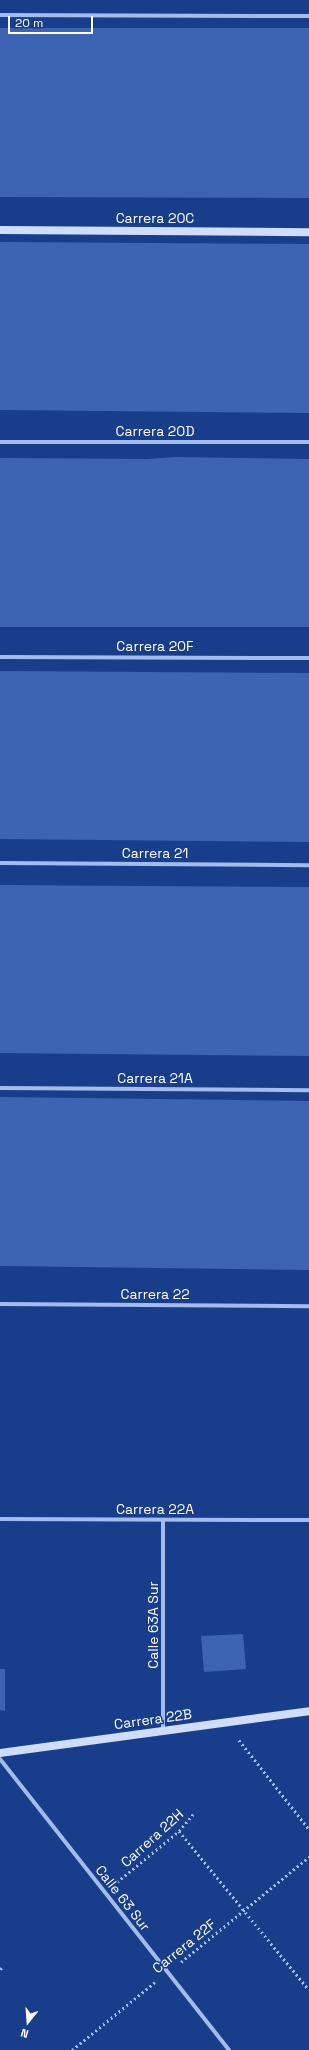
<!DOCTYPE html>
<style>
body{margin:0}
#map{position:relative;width:309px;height:2050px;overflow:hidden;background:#183e8b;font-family:"Space Grotesk",sans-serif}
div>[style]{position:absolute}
.building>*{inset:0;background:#3d64b2}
.path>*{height:2.5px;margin-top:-1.25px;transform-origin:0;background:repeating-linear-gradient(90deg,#a2bcee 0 2px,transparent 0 5px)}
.street>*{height:4px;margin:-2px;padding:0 2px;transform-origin:2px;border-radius:2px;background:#a2bcee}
.secondary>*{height:8px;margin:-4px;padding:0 4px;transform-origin:4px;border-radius:4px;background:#cfddfa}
span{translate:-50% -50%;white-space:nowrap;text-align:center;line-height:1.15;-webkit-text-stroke:3px #183e8b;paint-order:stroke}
.street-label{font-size:14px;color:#fff}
.north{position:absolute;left:8px;top:2002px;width:40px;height:40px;-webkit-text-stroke:3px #183e8b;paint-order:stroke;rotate:197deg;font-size:11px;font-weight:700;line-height:16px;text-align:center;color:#fff}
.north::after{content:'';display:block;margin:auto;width:14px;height:18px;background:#fff;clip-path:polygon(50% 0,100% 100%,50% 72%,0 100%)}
.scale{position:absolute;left:8px;top:16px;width:85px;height:18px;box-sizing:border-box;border:2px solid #fff;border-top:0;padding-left:5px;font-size:12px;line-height:14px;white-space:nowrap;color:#fff;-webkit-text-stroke:3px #183e8b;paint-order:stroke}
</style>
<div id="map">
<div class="building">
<div style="clip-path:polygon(0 28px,309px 28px,309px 198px,0 197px)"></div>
<div style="clip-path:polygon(0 242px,309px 244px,309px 413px,0 410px)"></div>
<div style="clip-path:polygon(175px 457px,309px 459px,309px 627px,0 627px,0 458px,147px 459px)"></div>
<div style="clip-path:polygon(0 671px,309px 673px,309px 842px,0 839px)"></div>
<div style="clip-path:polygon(0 885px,309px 887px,309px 1056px,0 1053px)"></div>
<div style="clip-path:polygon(0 1097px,309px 1101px,309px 1270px,0 1266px)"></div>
<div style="clip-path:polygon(243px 1634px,246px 1669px,204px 1672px,201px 1636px)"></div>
<div style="clip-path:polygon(0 1669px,5px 1669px,5px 1711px,0 1710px)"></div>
</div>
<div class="path">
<div style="left:239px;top:1740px;width:113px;rotate:51.8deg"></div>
<div style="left:179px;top:1831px;width:205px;rotate:50.7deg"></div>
<div style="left:117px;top:1882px;width:80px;rotate:-39.4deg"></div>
<div style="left:179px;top:1831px;width:23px;rotate:-50deg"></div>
<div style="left:181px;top:1962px;width:166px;rotate:-39.4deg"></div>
<div style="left:0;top:1969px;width:4px;rotate:-34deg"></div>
<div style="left:72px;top:2050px;width:107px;rotate:-39.3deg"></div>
</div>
<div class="street">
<div style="left:0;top:15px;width:309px;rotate:0.2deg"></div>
<div style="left:0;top:442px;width:309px"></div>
<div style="left:0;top:657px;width:309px;rotate:0.2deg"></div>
<div style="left:0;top:863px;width:309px;rotate:0.4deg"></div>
<div style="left:0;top:1088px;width:309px;rotate:0.4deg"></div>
<div style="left:0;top:1304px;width:309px;rotate:0.4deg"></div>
<div style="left:0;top:1519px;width:309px;rotate:0.2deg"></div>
<div style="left:163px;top:1730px;width:210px;rotate:-90deg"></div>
<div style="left:0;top:1759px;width:370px;rotate:51.8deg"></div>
</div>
<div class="secondary">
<div style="left:0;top:230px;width:309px;rotate:0.4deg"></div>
<div style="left:0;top:1753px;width:312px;rotate:-7.7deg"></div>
</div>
<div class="street-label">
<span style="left:155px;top:218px">Carrera 20C</span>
<span style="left:155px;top:431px">Carrera 20D</span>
<span style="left:155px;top:646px">Carrera 20F</span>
<span style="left:155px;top:853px">Carrera 21</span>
<span style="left:155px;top:1078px">Carrera 21A</span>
<span style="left:155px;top:1294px">Carrera 22</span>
<span style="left:155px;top:1509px">Carrera 22A</span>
<span style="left:153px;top:1625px;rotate:-90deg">Calle 63A Sur</span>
<span style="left:153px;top:1719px;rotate:-8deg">Carrera 22B</span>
<span style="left:152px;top:1838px;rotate:-42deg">Carrera 22H</span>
<span style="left:123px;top:1898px;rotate:52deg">Calle 63 Sur</span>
<span style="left:184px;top:1946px;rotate:-39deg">Carrera 22F</span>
</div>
<div class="north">N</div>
<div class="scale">20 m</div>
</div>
